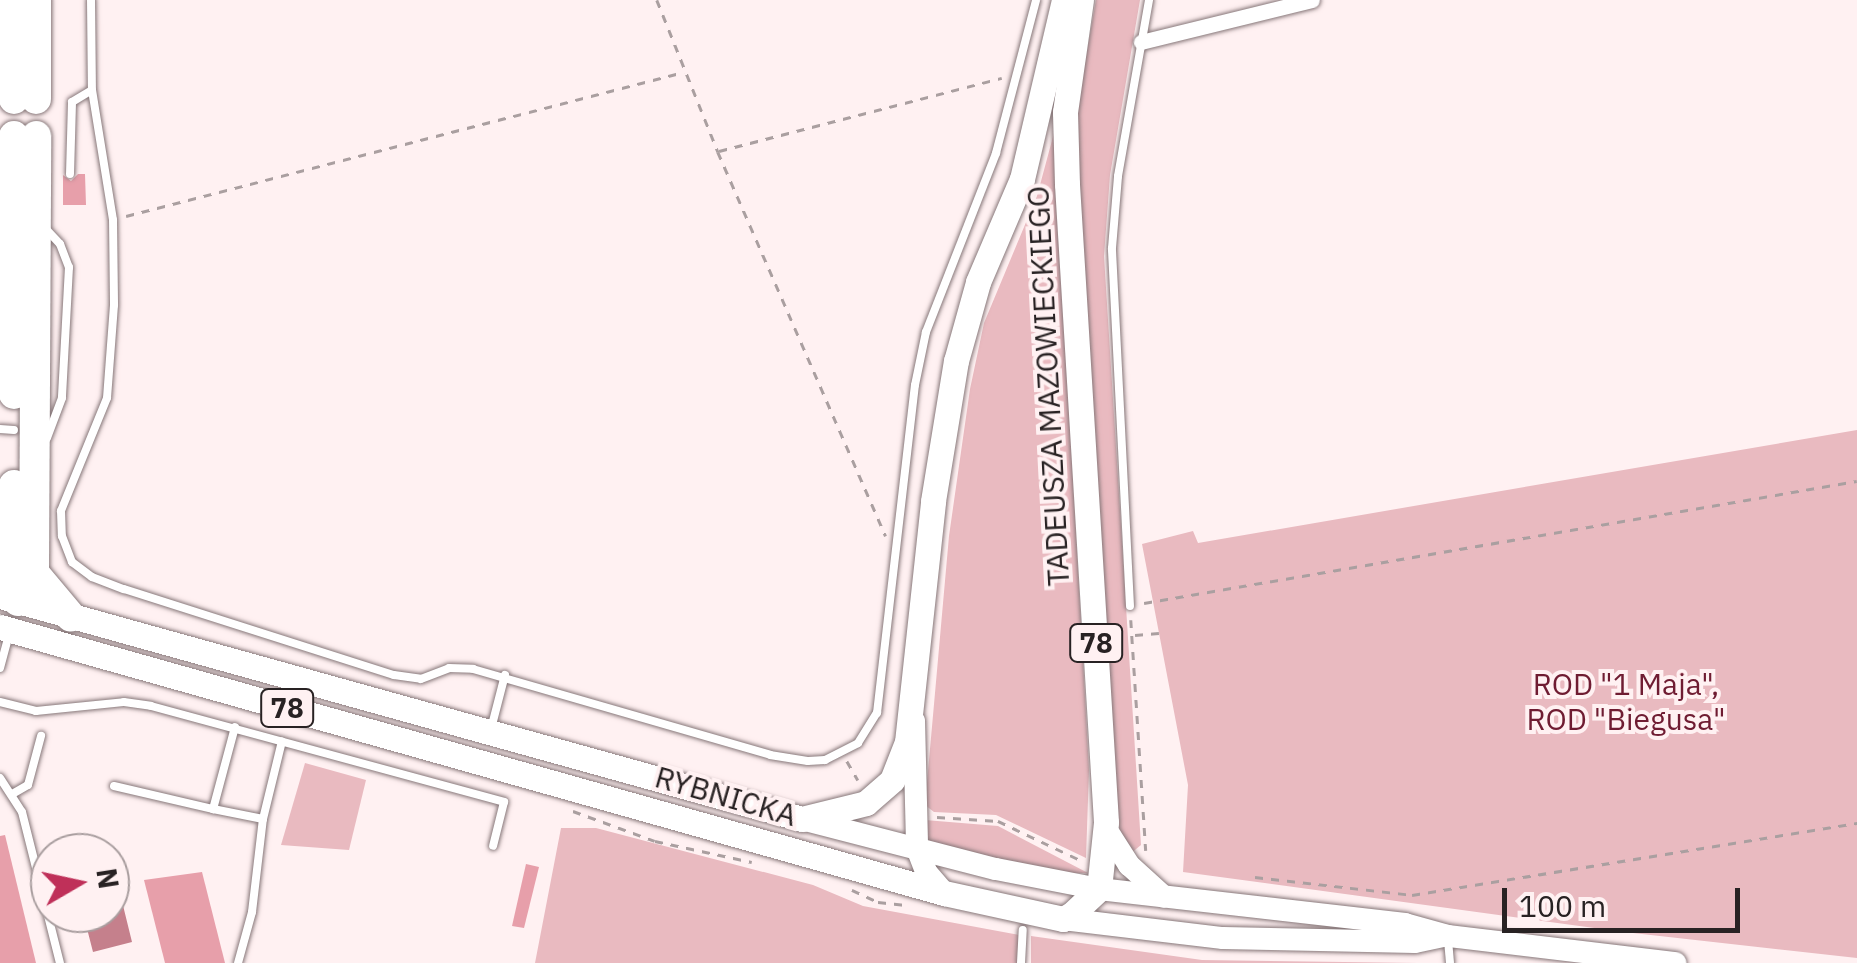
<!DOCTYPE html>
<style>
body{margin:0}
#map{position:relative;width:1857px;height:963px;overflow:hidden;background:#fff1f2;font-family:"IBM Plex Sans",sans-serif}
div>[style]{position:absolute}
.green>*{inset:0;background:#e9bac0}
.water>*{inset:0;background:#c5808c}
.building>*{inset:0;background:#e79faa}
.path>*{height:2.5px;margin-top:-1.25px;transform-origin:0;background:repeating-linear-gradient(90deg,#aa9fa0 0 8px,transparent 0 16px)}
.roads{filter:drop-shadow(0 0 2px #877779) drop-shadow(0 0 2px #877779)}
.service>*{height:8px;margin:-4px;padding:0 4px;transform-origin:4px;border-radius:4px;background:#fff}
.minor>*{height:15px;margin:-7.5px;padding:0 7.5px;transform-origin:7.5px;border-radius:7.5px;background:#fff}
.secondary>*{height:22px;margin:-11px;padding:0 11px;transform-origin:11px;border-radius:11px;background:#fff}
.primary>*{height:25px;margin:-12.5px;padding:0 12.5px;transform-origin:12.5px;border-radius:12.5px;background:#fff}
.motorway>*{height:30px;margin:-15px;padding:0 15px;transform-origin:15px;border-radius:15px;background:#fff}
span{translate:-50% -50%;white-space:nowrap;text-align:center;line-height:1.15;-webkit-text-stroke:8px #fff1f2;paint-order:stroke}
.shield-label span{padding:2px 8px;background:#fff1f2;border:2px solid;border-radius:8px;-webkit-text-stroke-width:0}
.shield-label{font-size:28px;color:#282223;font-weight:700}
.street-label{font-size:30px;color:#282223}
.park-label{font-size:30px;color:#6f1c32}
.north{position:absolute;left:30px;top:833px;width:100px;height:100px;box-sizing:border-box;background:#fff1f2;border:2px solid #a99e9f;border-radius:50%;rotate:81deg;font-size:28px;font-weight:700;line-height:40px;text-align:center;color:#282223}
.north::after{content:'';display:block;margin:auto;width:35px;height:45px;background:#bf3059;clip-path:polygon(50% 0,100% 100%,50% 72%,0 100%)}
.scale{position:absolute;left:1502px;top:888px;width:238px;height:45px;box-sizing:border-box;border:5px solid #282223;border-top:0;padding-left:12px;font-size:30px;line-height:35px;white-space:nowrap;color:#282223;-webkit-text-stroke:8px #fff1f2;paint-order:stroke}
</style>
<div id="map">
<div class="green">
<div style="clip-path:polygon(1096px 0,1140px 0,1110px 175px,1104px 256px,1141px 845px,1130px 854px,1118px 825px,1078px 202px,1076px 114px)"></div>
<div style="clip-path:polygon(1054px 133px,1089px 770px,1086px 858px,996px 815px,934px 812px,925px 805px,949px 536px,970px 389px,984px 323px,1037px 196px)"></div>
<div style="clip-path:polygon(1857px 430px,1857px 958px,1624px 932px,1183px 872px,1188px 785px,1142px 544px,1193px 531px,1198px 543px)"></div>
<div style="clip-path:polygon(305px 763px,366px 780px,349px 850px,281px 845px)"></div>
<div style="clip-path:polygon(925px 820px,998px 826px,1088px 873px,1056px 873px,927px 841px)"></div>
<div style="clip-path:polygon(561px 828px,596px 828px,813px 885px,863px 906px,1019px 935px,1017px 963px,535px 963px)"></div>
<div style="clip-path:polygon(1031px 936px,1202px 960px,1418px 963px,1031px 963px)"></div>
</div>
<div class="water">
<div style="clip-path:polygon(117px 881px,132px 942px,93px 952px,83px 913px,110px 913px,110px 883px)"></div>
</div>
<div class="building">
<div style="clip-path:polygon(78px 174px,85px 174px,86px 205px,63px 205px,63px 175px,71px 181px)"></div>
<div style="clip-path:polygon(5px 835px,36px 963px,0 963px,0 836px)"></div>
<div style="clip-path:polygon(526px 864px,539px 867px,524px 928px,512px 926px)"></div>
<div style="clip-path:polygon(202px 872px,225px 963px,165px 963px,144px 880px)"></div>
</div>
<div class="path">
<div style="left:657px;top:0;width:164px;rotate:68.1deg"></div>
<div style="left:718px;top:152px;width:419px;rotate:66.4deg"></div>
<div style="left:719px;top:151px;width:292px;rotate:-14.5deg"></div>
<div style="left:126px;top:216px;width:576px;rotate:-14.47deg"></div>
<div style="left:1144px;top:603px;width:723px;rotate:-9.71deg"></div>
<div style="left:1131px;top:620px;width:231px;rotate:86.3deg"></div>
<div style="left:1135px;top:635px;width:24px;rotate:-5deg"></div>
<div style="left:847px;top:761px;width:22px;rotate:60deg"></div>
<div style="left:573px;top:811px;width:87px;rotate:20.1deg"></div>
<div style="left:655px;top:841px;width:99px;rotate:12.2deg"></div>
<div style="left:937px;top:817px;width:61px;rotate:3.8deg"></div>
<div style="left:998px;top:821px;width:91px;rotate:25.4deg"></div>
<div style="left:1255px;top:877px;width:158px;rotate:6.5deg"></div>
<div style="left:1412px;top:895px;width:451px;rotate:-9.2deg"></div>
<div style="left:852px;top:890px;width:29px;rotate:25deg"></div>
<div style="left:878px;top:902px;width:28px;rotate:6deg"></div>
</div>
<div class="roads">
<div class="service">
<div style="left:91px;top:0;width:90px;rotate:89.4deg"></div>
<div style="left:92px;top:90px;width:132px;rotate:80.8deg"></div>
<div style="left:113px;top:220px;width:85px;rotate:89.3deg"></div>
<div style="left:114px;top:305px;width:93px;rotate:94.3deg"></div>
<div style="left:107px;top:398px;width:122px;rotate:112.2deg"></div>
<div style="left:61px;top:511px;width:25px;rotate:88deg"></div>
<div style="left:62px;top:536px;width:28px;rotate:69deg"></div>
<div style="left:72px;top:562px;width:25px;rotate:37deg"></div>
<div style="left:92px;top:577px;width:34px;rotate:21deg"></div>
<div style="left:124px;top:589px;width:283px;rotate:17.7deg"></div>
<div style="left:394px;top:675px;width:27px;rotate:8deg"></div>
<div style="left:421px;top:679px;width:30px;rotate:-21deg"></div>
<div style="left:449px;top:668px;width:24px;rotate:2deg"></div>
<div style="left:473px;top:669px;width:309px;rotate:16.1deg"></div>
<div style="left:770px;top:755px;width:38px;rotate:9deg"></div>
<div style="left:808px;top:761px;width:17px;rotate:-3deg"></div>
<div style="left:825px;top:760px;width:37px;rotate:-27deg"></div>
<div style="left:858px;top:743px;width:36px;rotate:-58deg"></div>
<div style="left:877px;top:713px;width:330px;rotate:-83.4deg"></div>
<div style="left:915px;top:385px;width:54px;rotate:-78.3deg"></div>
<div style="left:926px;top:332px;width:192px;rotate:-68.6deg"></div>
<div style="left:996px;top:153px;width:158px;rotate:-75.3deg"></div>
<div style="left:70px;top:174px;width:72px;rotate:-88.4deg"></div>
<div style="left:72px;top:102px;width:23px;rotate:-31deg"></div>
<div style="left:45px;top:228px;width:22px;rotate:47deg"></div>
<div style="left:60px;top:244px;width:25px;rotate:69deg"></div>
<div style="left:69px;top:267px;width:131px;rotate:93.1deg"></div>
<div style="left:62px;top:398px;width:43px;rotate:110.6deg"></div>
<div style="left:0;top:429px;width:14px;rotate:4deg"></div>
<div style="left:1130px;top:606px;width:358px;rotate:-92.9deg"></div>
<div style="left:1112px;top:248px;width:72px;rotate:-85.2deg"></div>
<div style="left:1118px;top:176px;width:179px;rotate:-80deg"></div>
<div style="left:0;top:668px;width:35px;rotate:-75deg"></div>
<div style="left:0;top:702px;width:37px;rotate:14deg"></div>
<div style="left:36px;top:711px;width:88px;rotate:-5.8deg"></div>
<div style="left:124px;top:702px;width:27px;rotate:8deg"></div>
<div style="left:151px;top:706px;width:366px;rotate:15.2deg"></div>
<div style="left:504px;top:802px;width:45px;rotate:104deg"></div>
<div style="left:235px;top:727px;width:85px;rotate:105deg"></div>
<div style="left:213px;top:809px;width:51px;rotate:11.3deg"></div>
<div style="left:263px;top:819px;width:80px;rotate:-76.3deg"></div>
<div style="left:491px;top:729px;width:56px;rotate:-75.5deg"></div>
<div style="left:0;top:778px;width:40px;rotate:57.1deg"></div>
<div style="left:22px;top:812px;width:156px;rotate:75.9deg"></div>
<div style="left:114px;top:786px;width:102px;rotate:13.1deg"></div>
<div style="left:14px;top:793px;width:16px;rotate:-30deg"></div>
<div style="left:28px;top:785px;width:51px;rotate:-75.1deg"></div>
<div style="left:1448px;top:940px;width:23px;rotate:85deg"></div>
<div style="left:238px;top:963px;width:53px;rotate:-74.6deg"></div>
<div style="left:252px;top:912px;width:94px;rotate:-83.3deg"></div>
<div style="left:1021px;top:963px;width:33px;rotate:-87deg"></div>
</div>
<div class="minor">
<div style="left:1141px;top:42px;width:176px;rotate:-13.8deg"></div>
</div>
<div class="secondary">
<div style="left:914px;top:721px;width:127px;rotate:88.6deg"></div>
<div style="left:917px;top:848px;width:26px;rotate:69deg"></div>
<div style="left:926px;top:872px;width:28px;rotate:49deg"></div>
<div style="left:802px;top:819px;width:200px;rotate:14.5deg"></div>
<div style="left:996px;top:869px;width:105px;rotate:11deg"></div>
<div style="left:1099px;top:889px;width:308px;rotate:6.5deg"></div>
<div style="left:1405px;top:924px;width:45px;rotate:15.6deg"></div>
<div style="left:1448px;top:936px;width:229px;rotate:6.8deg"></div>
<div style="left:1106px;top:829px;width:43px;rotate:57.4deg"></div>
<div style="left:1129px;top:865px;width:47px;rotate:42.4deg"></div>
<div style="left:1063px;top:919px;width:161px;rotate:6.8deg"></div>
<div style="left:1223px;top:938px;width:192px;rotate:1.2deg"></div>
<div style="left:1415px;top:942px;width:30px;rotate:-12deg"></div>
</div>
<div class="primary">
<div style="left:0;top:596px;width:832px;rotate:15.54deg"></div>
<div style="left:802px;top:819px;width:66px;rotate:-14deg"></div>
<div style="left:866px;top:803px;width:35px;rotate:-41deg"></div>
<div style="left:892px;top:780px;width:41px;rotate:-68.5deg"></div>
<div style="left:907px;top:742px;width:242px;rotate:-83.8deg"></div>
<div style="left:933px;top:501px;width:142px;rotate:-80.7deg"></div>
<div style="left:956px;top:361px;width:82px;rotate:-74.4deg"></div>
<div style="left:978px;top:282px;width:112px;rotate:-66.9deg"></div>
<div style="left:1022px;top:179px;width:184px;rotate:-76.8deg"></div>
<div style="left:0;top:627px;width:981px;rotate:15.74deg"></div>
<div style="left:944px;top:893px;width:122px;rotate:12.3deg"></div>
<div style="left:1063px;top:919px;width:10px;rotate:-29deg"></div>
<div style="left:1072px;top:914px;width:37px;rotate:-43deg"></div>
<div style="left:1099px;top:889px;width:67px;rotate:-84deg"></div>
<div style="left:1106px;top:822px;width:639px;rotate:-93.5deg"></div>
<div style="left:1067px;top:184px;width:72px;rotate:-91.6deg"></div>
<div style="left:1065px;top:112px;width:113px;rotate:-81.9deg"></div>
</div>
<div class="motorway">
<div style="left:14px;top:0;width:99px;rotate:90deg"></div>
<div style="left:36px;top:99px;width:99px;rotate:-90deg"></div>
<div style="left:14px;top:394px;width:258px;rotate:-90deg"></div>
<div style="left:14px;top:485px;width:87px;rotate:90.7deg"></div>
<div style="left:13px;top:572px;width:29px;rotate:80deg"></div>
<div style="left:34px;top:573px;width:57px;rotate:49.9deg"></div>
<div style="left:18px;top:601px;width:32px;rotate:-60deg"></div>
<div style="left:34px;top:573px;width:437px;rotate:-89.7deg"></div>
</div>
</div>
<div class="shield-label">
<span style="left:1096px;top:643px">78</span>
<span style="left:287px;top:708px">78</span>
</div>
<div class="street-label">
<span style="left:1048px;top:386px;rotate:-93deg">TADEUSZA MAZOWIECKIEGO</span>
<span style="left:726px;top:796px;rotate:16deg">RYBNICKA</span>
</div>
<div class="park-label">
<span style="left:1626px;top:701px">ROD "1 Maja",<br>ROD "Biegusa"</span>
</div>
<div class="north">N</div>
<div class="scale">100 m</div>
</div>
